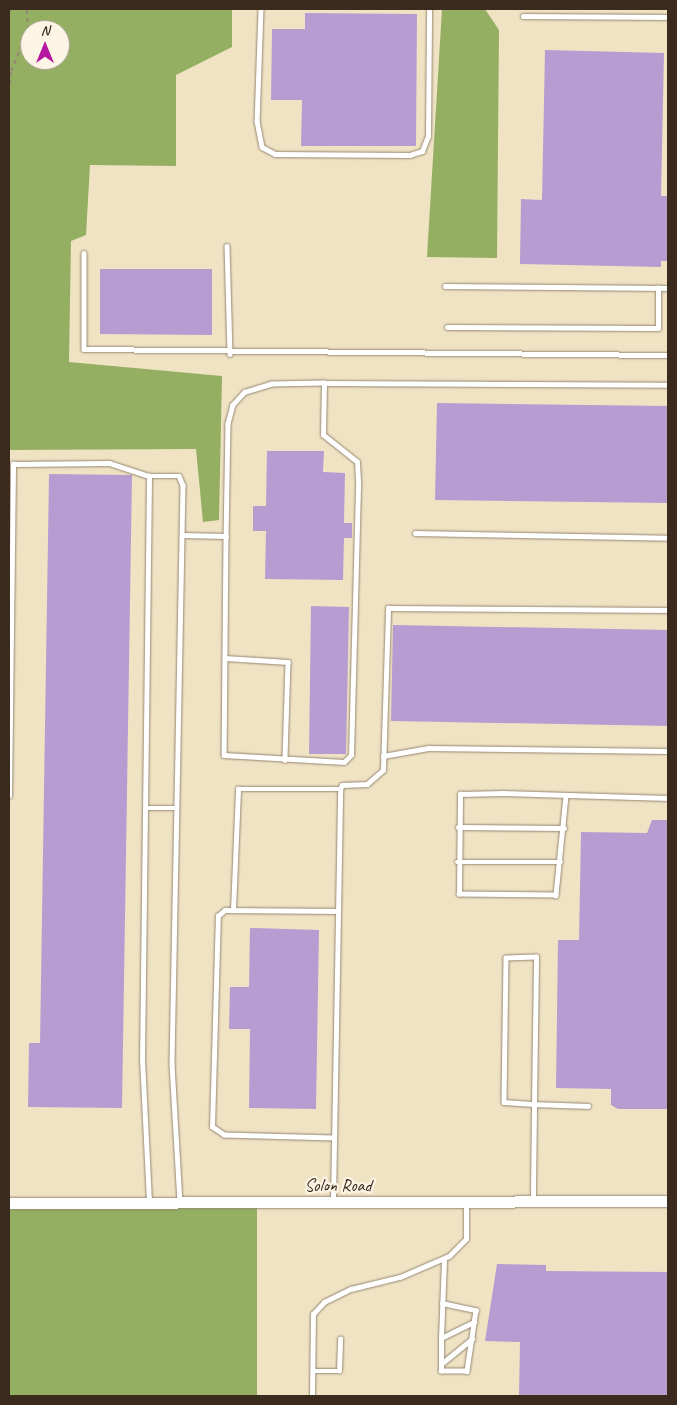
<!DOCTYPE html>
<style>
body{margin:0}
#map{position:relative;width:677px;height:1405px;overflow:hidden;background:#efe3c4;font-family:Caveat,sans-serif}
div>[style]{position:absolute}
.forest>*{inset:0;background:#94af61}
.building>*{inset:0;background:#b79cd2}
.path>*{height:2px;margin-top:-1px;transform-origin:0;background:repeating-linear-gradient(90deg,#958671 0 4px,transparent 0 8px)}
.roads{filter:drop-shadow(0 0 1px #958671) drop-shadow(0 0 1px #958671)}
.service>*{height:4.5px;margin:-2.25px;padding:0 2.25px;transform-origin:2.25px;border-radius:2.25px;background:#fff}
.tertiary>*{height:11px;margin:-5.5px;padding:0 5.5px;transform-origin:5.5px;border-radius:5.5px;background:#fff}
span{translate:-50% -50%;white-space:nowrap;text-align:center;line-height:1.15;-webkit-text-stroke:4.5px #fcf5e5;paint-order:stroke}
.street-label{font-size:18px;color:#3b2a1e}
.frame{position:absolute;inset:0;border:10px solid #3b2a1e;pointer-events:none}
.north{position:absolute;left:20px;top:20px;width:50px;height:50px;box-sizing:border-box;background:#fcf5e5;border:1px solid #afa495;border-radius:50%;rotate:0deg;font-size:14px;font-weight:700;line-height:20px;text-align:center;color:#3b2a1e}
.north::after{content:'';display:block;margin:auto;width:18px;height:22px;background:#b5179e;clip-path:polygon(50% 0,100% 100%,50% 72%,0 100%)}
</style>
<div id="map">
<div class="forest">
<div style="clip-path:polygon(evenodd,9px 9px,232px 9px,232px 47px,176px 75px,176px 166px,90px 165px,86px 235px,71px 241px,69px 362px,222px 376px,219px 520px,203px 522px,196px 449px,9px 450px,9px 9px,30px 30px,60px 30px,60px 60px,30px 60px,30px 30px)"></div>
<div style="clip-path:polygon(442px 9px,485px 9px,499px 30px,497px 258px,427px 257px)"></div>
<div style="clip-path:polygon(257px 1202px,257px 1396px,9px 1396px,9px 1203px)"></div>
</div>
<div class="building">
<div style="clip-path:polygon(305px 13px,417px 14px,416px 146px,301px 146px,302px 100px,271px 100px,272px 29px,305px 29px)"></div>
<div style="clip-path:polygon(545px 50px,664px 53px,661px 196px,668px 196px,668px 261px,661px 261px,661px 267px,520px 264px,521px 199px,542px 200px)"></div>
<div style="clip-path:polygon(100px 269px,212px 269px,212px 335px,100px 334px)"></div>
<div style="clip-path:polygon(437px 403px,668px 406px,668px 503px,435px 500px)"></div>
<div style="clip-path:polygon(267px 451px,324px 451px,323px 472px,345px 473px,344px 523px,352px 523px,352px 538px,344px 538px,343px 580px,265px 579px,266px 531px,253px 531px,253px 506px,266px 506px)"></div>
<div style="clip-path:polygon(49px 474px,132px 475px,122px 1108px,28px 1107px,29px 1043px,40px 1043px)"></div>
<div style="clip-path:polygon(311px 606px,349px 607px,346px 754px,309px 754px)"></div>
<div style="clip-path:polygon(393px 625px,668px 630px,668px 726px,391px 721px)"></div>
<div style="clip-path:polygon(652px 820px,668px 820px,668px 1109px,618px 1109px,611px 1105px,611px 1089px,556px 1088px,558px 940px,579px 940px,581px 832px,647px 833px)"></div>
<div style="clip-path:polygon(250px 928px,319px 930px,316px 1109px,249px 1108px,250px 1029px,229px 1029px,230px 987px,249px 987px)"></div>
<div style="clip-path:polygon(497px 1264px,546px 1265px,546px 1271px,668px 1272px,668px 1396px,519px 1396px,520px 1342px,485px 1341px)"></div>
</div>
<div class="path">
<div style="left:9px;top:92px;width:21px;rotate:-85deg"></div>
<div style="left:11px;top:71px;width:44px;rotate:-67.5deg"></div>
<div style="left:28px;top:30px;width:21px;rotate:-93deg"></div>
</div>
<div class="roads">
<div class="service">
<div style="left:261px;top:9px;width:112px;rotate:92deg"></div>
<div style="left:257px;top:121px;width:26px;rotate:79deg"></div>
<div style="left:262px;top:147px;width:15px;rotate:28deg"></div>
<div style="left:275px;top:154px;width:135px;rotate:0.4deg"></div>
<div style="left:410px;top:155px;width:13px;rotate:-18deg"></div>
<div style="left:422px;top:151px;width:16px;rotate:-68deg"></div>
<div style="left:428px;top:136px;width:127px;rotate:-89.5deg"></div>
<div style="left:523px;top:16px;width:145px;rotate:0.4deg"></div>
<div style="left:227px;top:246px;width:108px;rotate:88.4deg"></div>
<div style="left:84px;top:253px;width:96px;rotate:90deg"></div>
<div style="left:84px;top:349px;width:584px;rotate:0.59deg"></div>
<div style="left:445px;top:286px;width:223px;rotate:0.5deg"></div>
<div style="left:447px;top:327px;width:211px;rotate:0.3deg"></div>
<div style="left:658px;top:328px;width:40px;rotate:-90deg"></div>
<div style="left:324px;top:383px;width:344px;rotate:0.3deg"></div>
<div style="left:415px;top:533px;width:253px;rotate:1.1deg"></div>
<div style="left:182px;top:535px;width:44px;rotate:1.3deg"></div>
<div style="left:226px;top:536px;width:219px;rotate:90.5deg"></div>
<div style="left:224px;top:755px;width:120px;rotate:3.3deg"></div>
<div style="left:344px;top:762px;width:10px;rotate:-45deg"></div>
<div style="left:351px;top:755px;width:274px;rotate:-88.5deg"></div>
<div style="left:358px;top:481px;width:19px;rotate:-93deg"></div>
<div style="left:357px;top:462px;width:43px;rotate:-141.5deg"></div>
<div style="left:323px;top:435px;width:52px;rotate:-88.9deg"></div>
<div style="left:324px;top:383px;width:52px;rotate:178.9deg"></div>
<div style="left:272px;top:384px;width:28px;rotate:163deg"></div>
<div style="left:245px;top:392px;width:18px;rotate:133deg"></div>
<div style="left:233px;top:405px;width:20px;rotate:105deg"></div>
<div style="left:228px;top:424px;width:112px;rotate:91deg"></div>
<div style="left:225px;top:658px;width:63px;rotate:3.6deg"></div>
<div style="left:288px;top:662px;width:98px;rotate:91.8deg"></div>
<div style="left:383px;top:756px;width:47px;rotate:-9.9deg"></div>
<div style="left:429px;top:748px;width:239px;rotate:0.7deg"></div>
<div style="left:9px;top:796px;width:332px;rotate:-89.3deg"></div>
<div style="left:13px;top:464px;width:96px;rotate:-0.6deg"></div>
<div style="left:109px;top:463px;width:42px;rotate:18deg"></div>
<div style="left:566px;top:796px;width:100px;rotate:95.8deg"></div>
<div style="left:556px;top:895px;width:97px;rotate:-179.4deg"></div>
<div style="left:459px;top:894px;width:100px;rotate:-89.4deg"></div>
<div style="left:460px;top:794px;width:43px;rotate:-1.3deg"></div>
<div style="left:503px;top:793px;width:165px;rotate:1.7deg"></div>
<div style="left:145px;top:808px;width:32px"></div>
<div style="left:458px;top:827px;width:106px;rotate:0.5deg"></div>
<div style="left:457px;top:862px;width:104px"></div>
<div style="left:233px;top:910px;width:121px;rotate:-87.6deg"></div>
<div style="left:238px;top:789px;width:102px"></div>
<div style="left:334px;top:1138px;width:110px;rotate:-178.4deg"></div>
<div style="left:224px;top:1135px;width:14px;rotate:-146deg"></div>
<div style="left:212px;top:1127px;width:211px;rotate:-88.4deg"></div>
<div style="left:218px;top:916px;width:9px;rotate:-41deg"></div>
<div style="left:225px;top:910px;width:113px;rotate:0.5deg"></div>
<div style="left:533px;top:1200px;width:8px;rotate:-90deg"></div>
<div style="left:533px;top:1192px;width:88px;rotate:-89.3deg"></div>
<div style="left:534px;top:1104px;width:147px;rotate:-89.2deg"></div>
<div style="left:536px;top:957px;width:30px;rotate:178deg"></div>
<div style="left:506px;top:958px;width:144px;rotate:90.8deg"></div>
<div style="left:504px;top:1102px;width:30px;rotate:4deg"></div>
<div style="left:534px;top:1104px;width:54px;rotate:2.1deg"></div>
<div style="left:333px;top:1201px;width:412px;rotate:-89deg"></div>
<div style="left:340px;top:789px;width:4px;rotate:-63deg"></div>
<div style="left:342px;top:785px;width:25px;rotate:-2deg"></div>
<div style="left:367px;top:784px;width:21px;rotate:-41deg"></div>
<div style="left:383px;top:770px;width:162px;rotate:-88.2deg"></div>
<div style="left:388px;top:608px;width:280px;rotate:0.4deg"></div>
<div style="left:149px;top:1202px;width:141px;rotate:-92.8deg"></div>
<div style="left:142px;top:1061px;width:585px;rotate:-89.31deg"></div>
<div style="left:149px;top:476px;width:30px"></div>
<div style="left:179px;top:476px;width:10px;rotate:66deg"></div>
<div style="left:183px;top:485px;width:579px;rotate:91.09deg"></div>
<div style="left:172px;top:1064px;width:137px;rotate:86.7deg"></div>
<div style="left:442px;top:1303px;width:35px;rotate:12deg"></div>
<div style="left:476px;top:1310px;width:62px;rotate:98.4deg"></div>
<div style="left:467px;top:1371px;width:26px;rotate:180deg"></div>
<div style="left:441px;top:1371px;width:33px;rotate:-90deg"></div>
<div style="left:441px;top:1338px;width:79px;rotate:-87.8deg"></div>
<div style="left:441px;top:1338px;width:37px;rotate:-26deg"></div>
<div style="left:441px;top:1364px;width:40px;rotate:-39deg"></div>
<div style="left:313px;top:1371px;width:26px"></div>
<div style="left:339px;top:1371px;width:32px;rotate:-88deg"></div>
<div style="left:312px;top:1396px;width:82px;rotate:-89.3deg"></div>
<div style="left:313px;top:1314px;width:16px;rotate:-47deg"></div>
<div style="left:324px;top:1302px;width:30px;rotate:-26deg"></div>
<div style="left:351px;top:1289px;width:50px;rotate:-13.8deg"></div>
<div style="left:400px;top:1277px;width:53px;rotate:-23.2deg"></div>
<div style="left:449px;top:1256px;width:24px;rotate:-45deg"></div>
<div style="left:466px;top:1239px;width:37px;rotate:-90deg"></div>
</div>
<div class="tertiary">
<div style="left:9px;top:1203px;width:659px;rotate:-0.17deg"></div>
</div>
</div>
<div class="street-label">
<span style="left:338px;top:1185px">Solon Road</span>
</div>
<div class="frame"></div>
<div class="north">N</div>
</div>
